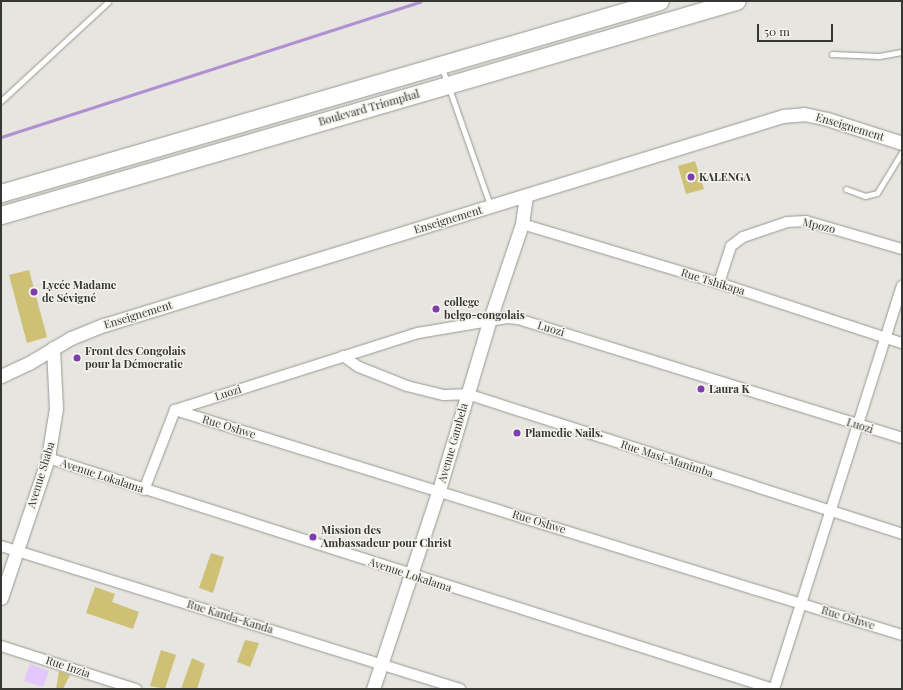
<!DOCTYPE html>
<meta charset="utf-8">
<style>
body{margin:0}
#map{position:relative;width:903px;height:690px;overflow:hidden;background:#e6e5df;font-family:"Playfair Display",serif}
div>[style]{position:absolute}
.green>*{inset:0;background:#e2c8fd}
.stream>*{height:3px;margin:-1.5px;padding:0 1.5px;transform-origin:1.5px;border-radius:1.5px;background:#b190d1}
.building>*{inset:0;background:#cec175}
.roads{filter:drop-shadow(0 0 1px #989892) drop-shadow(0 0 1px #989892)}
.service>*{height:5px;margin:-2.5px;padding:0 2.5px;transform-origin:2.5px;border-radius:2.5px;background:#fff}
.minor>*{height:10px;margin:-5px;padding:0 5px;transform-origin:5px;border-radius:5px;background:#fff}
.tertiary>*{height:13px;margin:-6.5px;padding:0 6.5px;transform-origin:6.5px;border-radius:6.5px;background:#fff}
.trunk>*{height:17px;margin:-8.5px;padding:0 8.5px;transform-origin:8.5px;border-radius:8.5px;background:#fff}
.dots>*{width:11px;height:11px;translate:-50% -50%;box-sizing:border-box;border:2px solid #f3f2ec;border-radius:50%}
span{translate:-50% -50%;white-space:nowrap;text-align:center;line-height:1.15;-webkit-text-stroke:3px #f3f2ec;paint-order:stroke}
.street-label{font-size:11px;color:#363634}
.poi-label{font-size:11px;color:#363634;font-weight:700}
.left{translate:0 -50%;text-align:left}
.frame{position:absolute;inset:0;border:2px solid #363634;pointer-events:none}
.scale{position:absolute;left:757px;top:24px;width:76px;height:18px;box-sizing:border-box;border:2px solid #363634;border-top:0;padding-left:5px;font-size:12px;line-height:14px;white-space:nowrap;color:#363634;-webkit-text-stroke:3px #f3f2ec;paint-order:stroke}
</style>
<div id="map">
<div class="green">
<div style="clip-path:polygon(30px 664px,49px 671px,43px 687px,24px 681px)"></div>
</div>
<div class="stream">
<div style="left:1px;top:137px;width:441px;rotate:-17.9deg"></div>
</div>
<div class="building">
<div style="clip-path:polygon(695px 161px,704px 189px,686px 194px,678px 166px)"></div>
<div style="clip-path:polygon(29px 270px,47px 337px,27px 343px,9px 275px)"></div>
<div style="clip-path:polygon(211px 553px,224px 557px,213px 593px,199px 588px)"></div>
<div style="clip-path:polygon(95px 587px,115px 594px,112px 602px,139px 612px,133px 629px,86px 613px)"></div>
<div style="clip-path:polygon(245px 640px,259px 643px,250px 667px,237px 662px)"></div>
<div style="clip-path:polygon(161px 650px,176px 655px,165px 689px,150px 686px)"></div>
<div style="clip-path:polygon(192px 658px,205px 664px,197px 689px,181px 689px)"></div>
<div style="clip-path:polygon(59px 671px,70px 675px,63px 689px,56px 689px)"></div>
</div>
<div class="roads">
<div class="service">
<div style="left:832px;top:54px;width:47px;rotate:2.4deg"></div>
<div style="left:879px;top:56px;width:23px;rotate:-10deg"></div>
<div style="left:442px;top:68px;width:145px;rotate:70.7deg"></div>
<div style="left:1px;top:101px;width:146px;rotate:-42.8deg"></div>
<div style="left:846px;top:189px;width:20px;rotate:20deg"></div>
<div style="left:865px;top:196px;width:12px;rotate:-14deg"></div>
<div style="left:877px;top:193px;width:48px;rotate:-58.6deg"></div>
</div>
<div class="minor">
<div style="left:522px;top:224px;width:206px;rotate:16.7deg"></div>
<div style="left:719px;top:283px;width:193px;rotate:18.2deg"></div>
<div style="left:719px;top:283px;width:39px;rotate:-72deg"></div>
<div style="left:731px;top:246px;width:15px;rotate:-37deg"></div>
<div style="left:743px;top:237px;width:46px;rotate:-18.8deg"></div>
<div style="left:787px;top:222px;width:19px;rotate:-3deg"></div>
<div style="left:806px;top:221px;width:100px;rotate:16.3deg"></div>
<div style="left:343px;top:356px;width:19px;rotate:35deg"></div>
<div style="left:359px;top:367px;width:52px;rotate:21.6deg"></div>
<div style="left:407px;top:386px;width:38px;rotate:14deg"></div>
<div style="left:444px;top:395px;width:23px;rotate:-2deg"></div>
<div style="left:467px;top:394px;width:457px;rotate:17.8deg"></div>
<div style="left:175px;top:410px;width:761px;rotate:17.2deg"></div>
<div style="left:175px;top:410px;width:255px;rotate:-17.6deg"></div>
<div style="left:418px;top:333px;width:90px;rotate:-9.6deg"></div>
<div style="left:507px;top:318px;width:11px;rotate:5deg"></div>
<div style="left:518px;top:319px;width:402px;rotate:17.2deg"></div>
<div style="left:48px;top:458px;width:761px;rotate:17.67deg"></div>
<div style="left:144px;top:490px;width:86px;rotate:-68.8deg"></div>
<div style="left:1px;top:546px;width:481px;rotate:17.3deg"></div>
<div style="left:1px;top:646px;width:142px;rotate:17.7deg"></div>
<div style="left:774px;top:689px;width:423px;rotate:-72.4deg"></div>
</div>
<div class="tertiary">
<div style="left:1px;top:376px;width:31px;rotate:-25deg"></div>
<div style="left:29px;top:363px;width:49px;rotate:-30.8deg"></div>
<div style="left:71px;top:338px;width:35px;rotate:-22deg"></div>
<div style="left:104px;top:325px;width:710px;rotate:-17.11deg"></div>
<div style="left:783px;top:116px;width:21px;rotate:-5deg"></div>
<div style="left:804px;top:114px;width:24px;rotate:12deg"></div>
<div style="left:827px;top:119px;width:79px;rotate:17.7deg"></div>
<div style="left:1px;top:598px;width:148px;rotate:-71.4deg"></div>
<div style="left:48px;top:458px;width:51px;rotate:-80.9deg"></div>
<div style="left:56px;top:408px;width:60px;rotate:-92.9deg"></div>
<div style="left:373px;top:689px;width:210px;rotate:-71.7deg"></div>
<div style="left:439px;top:490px;width:178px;rotate:-73.4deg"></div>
<div style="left:490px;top:319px;width:100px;rotate:-71.4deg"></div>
<div style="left:522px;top:224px;width:28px;rotate:-82deg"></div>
</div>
<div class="trunk">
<div style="left:1px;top:193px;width:686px;rotate:-16.24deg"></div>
<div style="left:1px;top:215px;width:766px;rotate:-16.23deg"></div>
</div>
</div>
<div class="dots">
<div style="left:691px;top:177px;background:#7e3cb0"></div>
<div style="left:34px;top:292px;background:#7e3cb0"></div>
<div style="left:436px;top:309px;background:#7e3cb0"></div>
<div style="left:77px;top:358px;background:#7e3cb0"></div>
<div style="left:701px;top:389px;background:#7e3cb0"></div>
<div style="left:517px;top:433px;background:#7e3cb0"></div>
<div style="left:313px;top:537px;background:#7e3cb0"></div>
</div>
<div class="street-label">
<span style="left:369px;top:108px;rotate:-16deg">Boulevard Triomphal</span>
<span style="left:850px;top:127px;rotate:17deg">Enseignement</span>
<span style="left:448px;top:220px;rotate:-17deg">Enseignement</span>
<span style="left:819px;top:226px;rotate:13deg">Mpozo</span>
<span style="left:713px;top:282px;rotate:17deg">Rue Tshikapa</span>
<span style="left:138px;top:315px;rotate:-17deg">Enseignement</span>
<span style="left:551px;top:329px;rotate:17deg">Luozi</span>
<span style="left:228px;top:393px;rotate:-18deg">Luozi</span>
<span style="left:860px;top:426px;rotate:17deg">Luozi</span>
<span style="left:229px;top:427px;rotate:17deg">Rue Oshwe</span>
<span style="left:453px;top:443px;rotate:-74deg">Avenue Gambela</span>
<span style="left:667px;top:459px;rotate:18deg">Rue Masi-Manimba</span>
<span style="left:41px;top:475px;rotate:-73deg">Avenue Shaba</span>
<span style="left:102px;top:476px;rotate:18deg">Avenue Lokalama</span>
<span style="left:539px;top:522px;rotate:17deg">Rue Oshwe</span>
<span style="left:410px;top:575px;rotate:18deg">Avenue Lokalama</span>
<span style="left:230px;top:617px;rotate:17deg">Rue Kanda-Kanda</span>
<span style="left:848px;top:618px;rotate:17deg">Rue Oshwe</span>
<span style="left:68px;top:667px;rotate:18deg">Rue Inzia</span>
</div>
<div class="poi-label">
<span class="left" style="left:699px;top:177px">KALENGA</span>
<span class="left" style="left:42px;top:292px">Lycée Madame<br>de Sévigné</span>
<span class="left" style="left:444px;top:309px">college<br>belgo-congolais</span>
<span class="left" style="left:85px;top:358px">Front des Congolais<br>pour la Démocratie</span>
<span class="left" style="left:709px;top:389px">Laura K</span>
<span class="left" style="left:525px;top:433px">Plamedie Nails.</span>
<span class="left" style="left:321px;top:537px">Mission des<br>Ambassadeur pour Christ</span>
</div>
<div class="frame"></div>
<div class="scale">50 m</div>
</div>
